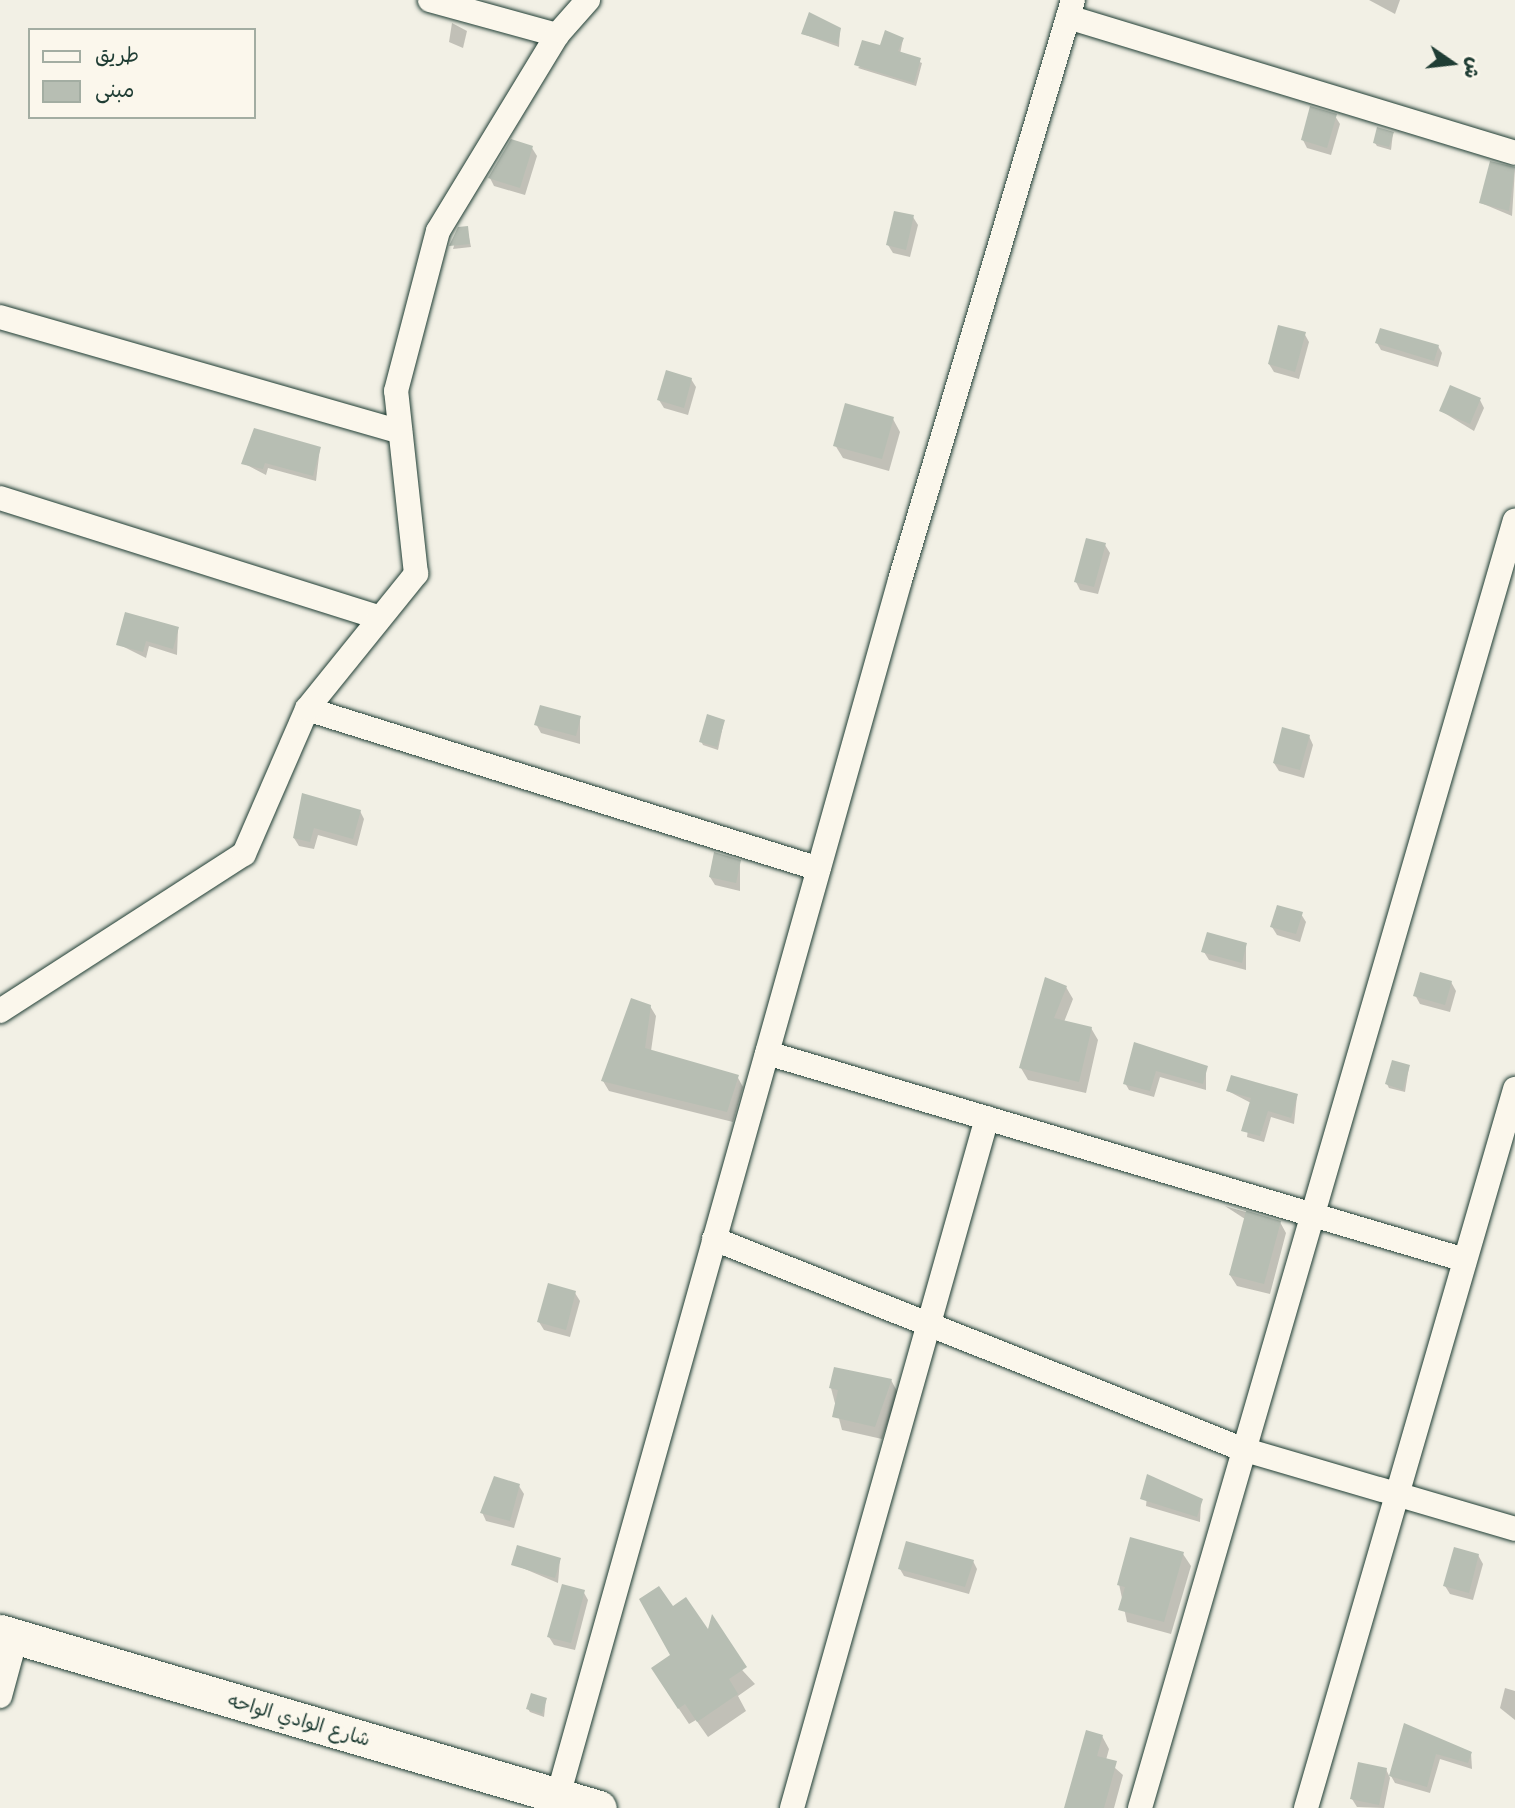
<!DOCTYPE html>
<meta charset="utf-8">
<style>
body{margin:0}
#map{position:relative;width:1515px;height:1808px;overflow:hidden;background:#f2f0e5;font-family:"Shantell Sans","Playpen Sans Arabic",sans-serif}
div>[style]{position:absolute}
.shadow>*{inset:0;background:#0003}
.building>*{inset:0;background:#b7beb3}
.roads{filter:drop-shadow(0 0 2px #1f3d34) drop-shadow(0 0 2px #1f3d34)}
.minor>*{height:24px;margin:-12px;padding:0 12px;transform-origin:12px;border-radius:12px;background:#fbf7ec}
.secondary>*{height:35px;margin:-17.5px;padding:0 17.5px;transform-origin:17.5px;border-radius:17.5px;background:#fbf7ec}
span{translate:-50% -50%;white-space:nowrap;text-align:center;line-height:1.15;-webkit-text-stroke:6px #fbf7ec;paint-order:stroke}
.street-label{font-size:19px;color:#1f3d34}
.legend{position:absolute;left:28px;top:28px;width:228px;height:91px;box-sizing:border-box;background:#fbf7ec;border:2px solid #a3ada2;margin:0;padding:9px 12px;list-style:none;font-size:21px;color:#1f3d34}
.legend li{display:flex;align-items:center;gap:14px;height:35px}
.legend b{width:35px;border:2px solid #a3ada2}
.north{position:absolute;left:1417px;top:28px;width:70px;height:70px;-webkit-text-stroke:5px #fbf7ec;paint-order:stroke;rotate:104deg;font-size:19px;font-weight:700;line-height:28px;text-align:center;color:#1f3d34}
.north::after{content:'';display:block;margin:auto;width:24px;height:32px;background:#1f3d34;clip-path:polygon(50% 0,100% 100%,50% 72%,0 100%)}
</style>
<div id="map">
<div class="shadow">
<div style="clip-path:polygon(1369px 0,1400px 0,1395px 14px)"></div>
<div style="clip-path:polygon(452px 23px,467px 31px,463px 48px,449px 42px)"></div>
<div style="clip-path:polygon(840px 29px,839px 47px,803px 34px)"></div>
<div style="clip-path:polygon(903px 39px,900px 54px,922px 63px,916px 86px,858px 68px,881px 47px)"></div>
<div style="clip-path:polygon(1335px 116px,1340px 124px,1331px 155px,1307px 148px,1303px 140px)"></div>
<div style="clip-path:polygon(1393px 133px,1391px 150px,1377px 146px,1375px 143px)"></div>
<div style="clip-path:polygon(532px 148px,537px 156px,525px 195px,494px 186px,490px 178px)"></div>
<div style="clip-path:polygon(1492px 163px,1515px 168px,1512px 216px,1481px 203px)"></div>
<div style="clip-path:polygon(913px 217px,918px 225px,910px 257px,893px 253px,888px 245px)"></div>
<div style="clip-path:polygon(467px 228px,471px 247px,453px 249px,459px 229px)"></div>
<div style="clip-path:polygon(1304px 333px,1309px 342px,1299px 379px,1274px 372px,1269px 364px)"></div>
<div style="clip-path:polygon(1377px 343px,1438px 346px,1442px 353px,1438px 367px,1381px 350px)"></div>
<div style="clip-path:polygon(691px 379px,696px 387px,688px 415px,664px 408px,659px 400px)"></div>
<div style="clip-path:polygon(1480px 400px,1484px 408px,1474px 431px,1441px 411px)"></div>
<div style="clip-path:polygon(893px 419px,900px 432px,889px 471px,843px 458px,835px 445px)"></div>
<div style="clip-path:polygon(320px 448px,316px 481px,268px 468px,266px 475px,243px 463px)"></div>
<div style="clip-path:polygon(1105px 545px,1110px 553px,1098px 594px,1080px 590px,1076px 582px)"></div>
<div style="clip-path:polygon(178px 629px,177px 655px,149px 646px,146px 658px,118px 644px)"></div>
<div style="clip-path:polygon(580px 718px,580px 744px,541px 733px,536px 724px)"></div>
<div style="clip-path:polygon(724px 721px,718px 750px,703px 745px,701px 741px)"></div>
<div style="clip-path:polygon(1309px 736px,1313px 745px,1304px 778px,1279px 771px,1274px 763px)"></div>
<div style="clip-path:polygon(303px 795px,360px 811px,364px 819px,357px 846px,318px 835px,314px 849px,299px 846px,294px 838px)"></div>
<div style="clip-path:polygon(740px 862px,740px 891px,715px 885px,710px 877px)"></div>
<div style="clip-path:polygon(1301px 914px,1306px 922px,1300px 942px,1277px 935px,1272px 927px)"></div>
<div style="clip-path:polygon(1246px 944px,1246px 970px,1209px 960px,1204px 952px)"></div>
<div style="clip-path:polygon(1451px 982px,1456px 991px,1450px 1012px,1420px 1004px,1415px 995px)"></div>
<div style="clip-path:polygon(1066px 987px,1073px 999px,1064px 1022px,1091px 1028px,1098px 1040px,1086px 1093px,1028px 1080px,1021px 1068px)"></div>
<div style="clip-path:polygon(650px 1006px,656px 1016px,651px 1051px,737px 1076px,743px 1087px,733px 1122px,609px 1091px,603px 1081px)"></div>
<div style="clip-path:polygon(1136px 1044px,1206px 1068px,1206px 1090px,1160px 1077px,1154px 1097px,1129px 1090px,1125px 1083px)"></div>
<div style="clip-path:polygon(1409px 1067px,1405px 1092px,1389px 1088px,1387px 1084px)"></div>
<div style="clip-path:polygon(1228px 1091px,1297px 1096px,1294px 1124px,1271px 1117px,1264px 1142px,1247px 1137px,1251px 1103px)"></div>
<div style="clip-path:polygon(1225px 1206px,1280px 1222px,1286px 1233px,1270px 1294px,1237px 1286px,1230px 1275px,1245px 1219px)"></div>
<div style="clip-path:polygon(575px 1293px,580px 1301px,570px 1337px,544px 1330px,539px 1322px)"></div>
<div style="clip-path:polygon(891px 1380px,898px 1393px,882px 1439px,842px 1430px,831px 1388px)"></div>
<div style="clip-path:polygon(1149px 1476px,1201px 1500px,1200px 1522px,1146px 1506px)"></div>
<div style="clip-path:polygon(519px 1486px,524px 1494px,514px 1528px,486px 1521px,482px 1512px)"></div>
<div style="clip-path:polygon(1183px 1554px,1191px 1566px,1171px 1634px,1127px 1622px,1119px 1584px)"></div>
<div style="clip-path:polygon(1478px 1555px,1483px 1564px,1473px 1600px,1450px 1594px,1445px 1586px)"></div>
<div style="clip-path:polygon(560px 1559px,558px 1583px,513px 1564px)"></div>
<div style="clip-path:polygon(973px 1561px,977px 1569px,969px 1594px,904px 1576px,900px 1569px)"></div>
<div style="clip-path:polygon(583px 1591px,588px 1600px,575px 1650px,554px 1645px,549px 1637px)"></div>
<div style="clip-path:polygon(673px 1608px,708px 1633px,755px 1684px,738px 1696px,746px 1711px,708px 1737px,696px 1720px,689px 1724px,663px 1685px,672px 1656px)"></div>
<div style="clip-path:polygon(1505px 1688px,1515px 1691px,1515px 1720px,1500px 1708px)"></div>
<div style="clip-path:polygon(546px 1699px,544px 1717px,530px 1712px,528px 1709px)"></div>
<div style="clip-path:polygon(1405px 1726px,1471px 1753px,1472px 1769px,1440px 1759px,1430px 1793px,1395px 1783px,1391px 1776px)"></div>
<div style="clip-path:polygon(1102px 1736px,1109px 1749px,1106px 1760px,1123px 1775px,1114px 1808px,1067px 1808px)"></div>
<div style="clip-path:polygon(1386px 1769px,1390px 1778px,1384px 1808px,1357px 1807px,1352px 1799px)"></div>
</div>
<div class="building">
<div style="clip-path:polygon(809px 12px,841px 28px,838px 44px,801px 34px)"></div>
<div style="clip-path:polygon(885px 30px,904px 38px,898px 51px,921px 58px,914px 83px,854px 65px,862px 40px,880px 45px)"></div>
<div style="clip-path:polygon(1310px 106px,1337px 114px,1327px 148px,1301px 140px)"></div>
<div style="clip-path:polygon(1377px 127px,1394px 132px,1389px 147px,1373px 143px)"></div>
<div style="clip-path:polygon(511px 139px,533px 146px,520px 188px,488px 178px)"></div>
<div style="clip-path:polygon(1490px 161px,1515px 167px,1509px 211px,1479px 203px)"></div>
<div style="clip-path:polygon(894px 211px,914px 215px,906px 250px,886px 245px)"></div>
<div style="clip-path:polygon(468px 226px,470px 244px,449px 246px,458px 227px)"></div>
<div style="clip-path:polygon(1278px 325px,1306px 332px,1295px 372px,1268px 364px)"></div>
<div style="clip-path:polygon(1380px 328px,1439px 345px,1434px 361px,1375px 343px)"></div>
<div style="clip-path:polygon(666px 370px,692px 378px,684px 408px,657px 400px)"></div>
<div style="clip-path:polygon(1450px 385px,1481px 398px,1470px 424px,1439px 411px)"></div>
<div style="clip-path:polygon(845px 403px,894px 417px,882px 459px,833px 446px)"></div>
<div style="clip-path:polygon(254px 428px,321px 447px,313px 476px,265px 463px,263px 469px,241px 464px)"></div>
<div style="clip-path:polygon(1086px 538px,1106px 543px,1094px 587px,1074px 582px)"></div>
<div style="clip-path:polygon(125px 612px,179px 627px,173px 649px,146px 641px,143px 652px,116px 645px)"></div>
<div style="clip-path:polygon(540px 705px,581px 716px,576px 736px,534px 725px)"></div>
<div style="clip-path:polygon(707px 714px,725px 720px,717px 747px,699px 742px)"></div>
<div style="clip-path:polygon(1282px 727px,1310px 735px,1300px 770px,1273px 763px)"></div>
<div style="clip-path:polygon(302px 793px,361px 810px,353px 839px,314px 828px,310px 842px,293px 838px)"></div>
<div style="clip-path:polygon(714px 852px,741px 860px,736px 883px,709px 877px)"></div>
<div style="clip-path:polygon(1277px 905px,1303px 912px,1296px 934px,1270px 927px)"></div>
<div style="clip-path:polygon(1207px 932px,1247px 943px,1242px 963px,1201px 952px)"></div>
<div style="clip-path:polygon(1420px 972px,1452px 981px,1445px 1005px,1413px 996px)"></div>
<div style="clip-path:polygon(1045px 977px,1067px 986px,1054px 1018px,1092px 1027px,1079px 1082px,1019px 1068px)"></div>
<div style="clip-path:polygon(631px 998px,651px 1005px,645px 1048px,739px 1075px,727px 1112px,601px 1081px)"></div>
<div style="clip-path:polygon(1134px 1042px,1208px 1066px,1203px 1084px,1156px 1071px,1150px 1091px,1123px 1084px)"></div>
<div style="clip-path:polygon(1392px 1060px,1410px 1065px,1403px 1090px,1385px 1084px)"></div>
<div style="clip-path:polygon(1231px 1075px,1298px 1094px,1291px 1118px,1268px 1111px,1260px 1136px,1241px 1131px,1251px 1098px,1226px 1091px)"></div>
<div style="clip-path:polygon(1221px 1203px,1281px 1221px,1264px 1284px,1229px 1275px,1246px 1211px)"></div>
<div style="clip-path:polygon(548px 1283px,576px 1291px,566px 1330px,537px 1322px)"></div>
<div style="clip-path:polygon(834px 1367px,892px 1379px,875px 1427px,832px 1417px,838px 1390px,829px 1388px)"></div>
<div style="clip-path:polygon(1147px 1474px,1203px 1499px,1197px 1517px,1140px 1499px)"></div>
<div style="clip-path:polygon(494px 1476px,520px 1484px,510px 1521px,480px 1513px)"></div>
<div style="clip-path:polygon(1130px 1537px,1184px 1552px,1164px 1622px,1118px 1610px,1125px 1587px,1117px 1585px)"></div>
<div style="clip-path:polygon(906px 1541px,974px 1560px,965px 1587px,898px 1569px)"></div>
<div style="clip-path:polygon(517px 1545px,561px 1558px,555px 1578px,511px 1565px)"></div>
<div style="clip-path:polygon(1454px 1547px,1479px 1554px,1469px 1593px,1443px 1586px)"></div>
<div style="clip-path:polygon(562px 1584px,585px 1590px,571px 1643px,547px 1637px)"></div>
<div style="clip-path:polygon(659px 1586px,673px 1606px,686px 1597px,708px 1629px,712px 1614px,747px 1667px,729px 1679px,738px 1694px,697px 1722px,685px 1704px,678px 1709px,651px 1668px,670px 1655px,639px 1599px)"></div>
<div style="clip-path:polygon(531px 1693px,547px 1698px,542px 1714px,526px 1709px)"></div>
<div style="clip-path:polygon(1404px 1723px,1472px 1752px,1468px 1763px,1436px 1754px,1427px 1787px,1389px 1776px)"></div>
<div style="clip-path:polygon(1086px 1730px,1103px 1735px,1097px 1756px,1117px 1761px,1104px 1808px,1064px 1808px)"></div>
<div style="clip-path:polygon(1358px 1762px,1387px 1768px,1379px 1805px,1350px 1799px)"></div>
</div>
<div class="roads">
<div class="minor">
<div style="left:430px;top:0;width:132px;rotate:15.4deg"></div>
<div style="left:1068px;top:17px;width:467px;rotate:16.9deg"></div>
<div style="left:0;top:317px;width:416px;rotate:16deg"></div>
<div style="left:0;top:498px;width:398px;rotate:17.5deg"></div>
<div style="left:307px;top:709px;width:536px;rotate:17.35deg"></div>
<div style="left:0;top:1011px;width:290px;rotate:-32.8deg"></div>
<div style="left:244px;top:854px;width:158px;rotate:-66.5deg"></div>
<div style="left:307px;top:709px;width:174px;rotate:-51.1deg"></div>
<div style="left:416px;top:574px;width:184px;rotate:-96.2deg"></div>
<div style="left:396px;top:391px;width:165px;rotate:-75.3deg"></div>
<div style="left:438px;top:231px;width:229px;rotate:-58.7deg"></div>
<div style="left:557px;top:35px;width:47px;rotate:-48.5deg"></div>
<div style="left:767px;top:1053px;width:728px;rotate:16.52deg"></div>
<div style="left:714px;top:1239px;width:568px;rotate:21.69deg"></div>
<div style="left:1242px;top:1449px;width:284px;rotate:16.3deg"></div>
<div style="left:0;top:1696px;width:61px;rotate:-74.8deg"></div>
<div style="left:558px;top:1796px;width:1263px;rotate:-74.29deg"></div>
<div style="left:900px;top:580px;width:605px;rotate:-73.39deg"></div>
<div style="left:792px;top:1808px;width:717px;rotate:-74.22deg"></div>
<div style="left:1140px;top:1808px;width:1341px;rotate:-73.77deg"></div>
<div style="left:1306px;top:1808px;width:749px;rotate:-73.79deg"></div>
</div>
<div class="secondary">
<div style="left:0;top:1632px;width:624px;rotate:16.37deg"></div>
</div>
</div>
<div class="street-label">
<span style="left:299px;top:1720px;rotate:16deg">شارع الوادي الواحه</span>
</div>
<ul class="legend">
<li><b style="height:9px;background:#fbf7ec"></b>طريق</li>
<li><b style="height:19px;background:#b7beb3"></b>مبنى</li>
</ul>
<div class="north">ش</div>
</div>
